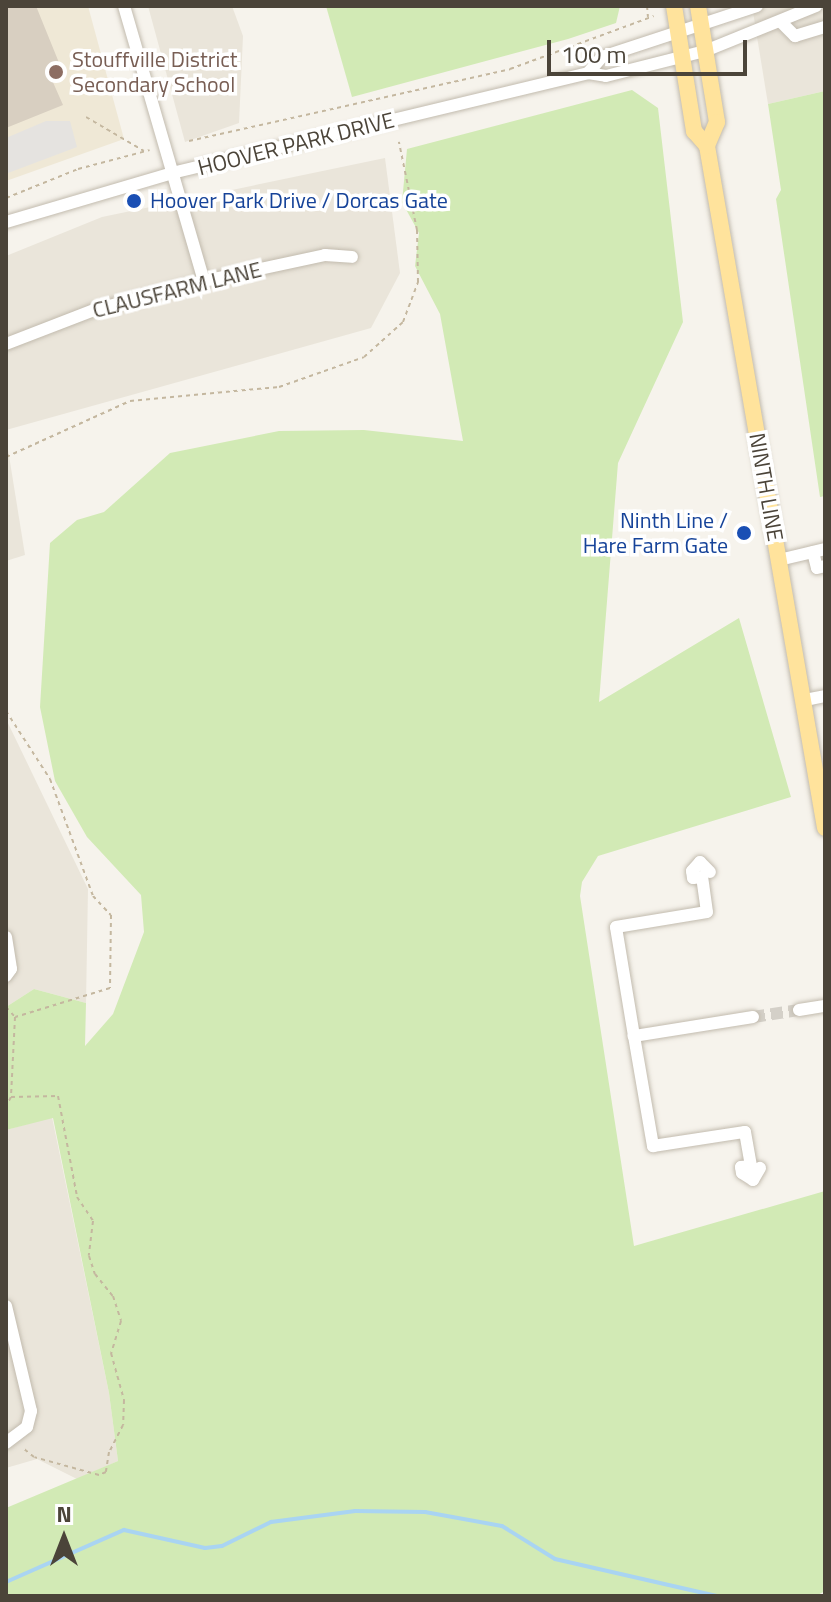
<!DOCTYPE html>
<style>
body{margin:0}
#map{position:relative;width:831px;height:1602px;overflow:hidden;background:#f6f3ec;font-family:"Titillium Web",sans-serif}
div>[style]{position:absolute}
.residential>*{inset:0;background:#eae5da}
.education>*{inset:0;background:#efe8d6}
.green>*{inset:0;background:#d2eab5}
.parking>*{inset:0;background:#e5e3e0}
.stream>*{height:4px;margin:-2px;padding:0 2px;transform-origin:2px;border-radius:2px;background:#a9d4f2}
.building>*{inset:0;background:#d8cfc1}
.minor-tunnel>*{height:12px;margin-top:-6px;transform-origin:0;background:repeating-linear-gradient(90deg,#d4d0c8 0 12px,transparent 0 18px)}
.path>*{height:2px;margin-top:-1px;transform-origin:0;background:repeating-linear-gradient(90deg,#c4b79f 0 4px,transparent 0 8px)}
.roads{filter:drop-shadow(0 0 2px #c2bbae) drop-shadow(0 0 2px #c2bbae)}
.minor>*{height:12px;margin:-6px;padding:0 6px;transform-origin:6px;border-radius:6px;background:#fff}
.major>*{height:16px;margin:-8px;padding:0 8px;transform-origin:8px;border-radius:8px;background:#ffe39c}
.dots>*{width:22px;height:22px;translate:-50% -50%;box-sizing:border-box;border:4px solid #fff;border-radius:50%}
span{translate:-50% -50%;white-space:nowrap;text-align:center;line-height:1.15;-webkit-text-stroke:7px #fff;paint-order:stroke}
.education-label{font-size:22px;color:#785e54}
.left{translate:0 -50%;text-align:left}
.street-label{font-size:22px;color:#4b4439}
.transit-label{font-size:22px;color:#164399}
.right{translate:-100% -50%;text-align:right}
.frame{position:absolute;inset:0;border:8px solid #4b4439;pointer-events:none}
.north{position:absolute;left:24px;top:1498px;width:80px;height:80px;-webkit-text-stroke:6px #fff;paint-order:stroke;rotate:0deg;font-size:22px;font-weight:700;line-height:32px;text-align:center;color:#4b4439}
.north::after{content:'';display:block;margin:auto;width:28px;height:36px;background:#4b4439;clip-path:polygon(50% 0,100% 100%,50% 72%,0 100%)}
.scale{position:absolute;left:547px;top:40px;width:200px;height:36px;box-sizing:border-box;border:4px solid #4b4439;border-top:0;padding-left:10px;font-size:24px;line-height:28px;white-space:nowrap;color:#4b4439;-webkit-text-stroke:6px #fff;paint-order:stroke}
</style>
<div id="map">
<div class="residential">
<div style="clip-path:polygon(148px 6px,232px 6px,243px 36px,239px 123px,185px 142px)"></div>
<div style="clip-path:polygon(752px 6px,825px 6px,825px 91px,768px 104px)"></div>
<div style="clip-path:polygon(385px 158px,400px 273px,371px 328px,6px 430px,6px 256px,102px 217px)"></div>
<div style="clip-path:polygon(6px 437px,25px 555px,6px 561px)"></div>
<div style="clip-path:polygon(6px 719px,88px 889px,86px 1003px,34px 989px,6px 1007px)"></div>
<div style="clip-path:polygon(52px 1117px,109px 1393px,118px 1461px,77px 1479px,37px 1459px,6px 1468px,6px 1130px)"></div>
</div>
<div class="education">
<div style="clip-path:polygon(6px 6px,88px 6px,124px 139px,6px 181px)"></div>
</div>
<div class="green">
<div style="clip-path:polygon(326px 6px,620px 6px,616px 23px,568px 39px,352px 97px)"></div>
<div style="clip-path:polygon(632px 90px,658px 108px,683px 322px,618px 463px,599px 702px,739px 618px,791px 797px,598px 856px,582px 882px,580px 896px,634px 1246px,825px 1191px,825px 1591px,816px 1596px,6px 1596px,6px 1508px,118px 1461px,109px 1393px,53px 1118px,6px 1130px,6px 1007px,34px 989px,86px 1003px,85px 1046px,113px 1014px,144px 932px,141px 895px,87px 837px,55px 781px,40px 707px,50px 543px,77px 520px,104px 512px,170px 453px,279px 431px,364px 430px,463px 441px,440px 314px,415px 266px,419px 233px,402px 202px,407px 149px)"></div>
<div style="clip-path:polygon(825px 91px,825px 496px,820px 497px,776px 199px,781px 190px,768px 104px)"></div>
</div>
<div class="parking">
<div style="clip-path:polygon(46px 121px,70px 121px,77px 147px,8px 173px,6px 138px)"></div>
</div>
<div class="stream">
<div style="left:6px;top:1582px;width:129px;rotate:-23.8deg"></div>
<div style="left:124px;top:1530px;width:83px;rotate:12.5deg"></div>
<div style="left:205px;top:1548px;width:17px;rotate:-7deg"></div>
<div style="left:222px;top:1546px;width:55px;rotate:-26.1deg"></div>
<div style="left:271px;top:1522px;width:85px;rotate:-7.5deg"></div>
<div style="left:355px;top:1511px;width:70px;rotate:0.8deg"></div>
<div style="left:425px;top:1512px;width:78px;rotate:10.3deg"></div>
<div style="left:502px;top:1526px;width:62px;rotate:31.9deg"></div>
<div style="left:555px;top:1559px;width:166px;rotate:12.9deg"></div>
</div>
<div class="building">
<div style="clip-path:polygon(6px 6px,36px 6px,64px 75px,52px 80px,63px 105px,6px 128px)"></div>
</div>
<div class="minor-tunnel">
<div style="left:753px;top:1017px;width:47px;rotate:-8.7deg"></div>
</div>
<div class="path">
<div style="left:647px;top:6px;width:11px;rotate:85deg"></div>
<div style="left:86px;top:117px;width:67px;rotate:30.4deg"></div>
<div style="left:189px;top:141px;width:329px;rotate:-12.6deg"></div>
<div style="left:510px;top:69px;width:153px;rotate:-20.2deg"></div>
<div style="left:6px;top:198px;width:78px;rotate:-21.9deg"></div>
<div style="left:78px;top:169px;width:74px;rotate:-14.8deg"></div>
<div style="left:6px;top:457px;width:136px;rotate:-24.3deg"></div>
<div style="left:130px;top:401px;width:150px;rotate:-5.4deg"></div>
<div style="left:279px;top:387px;width:90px;rotate:-19.4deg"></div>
<div style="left:364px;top:357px;width:52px;rotate:-41.9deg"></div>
<div style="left:403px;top:322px;width:43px;rotate:-69.4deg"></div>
<div style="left:418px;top:282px;width:52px;rotate:-91.1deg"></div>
<div style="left:417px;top:230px;width:90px;rotate:-101.6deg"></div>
<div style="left:6px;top:711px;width:81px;rotate:57.1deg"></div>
<div style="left:50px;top:779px;width:125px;rotate:69.8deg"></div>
<div style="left:93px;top:896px;width:26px;rotate:47deg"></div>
<div style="left:111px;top:915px;width:73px;rotate:90.8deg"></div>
<div style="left:110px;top:988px;width:99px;rotate:163deg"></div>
<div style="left:6px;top:1007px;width:13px;rotate:48deg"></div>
<div style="left:15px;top:1017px;width:80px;rotate:92.9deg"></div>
<div style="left:11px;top:1097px;width:10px;rotate:119deg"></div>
<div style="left:11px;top:1097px;width:47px;rotate:-1.2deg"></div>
<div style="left:58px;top:1096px;width:103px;rotate:79.3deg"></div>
<div style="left:77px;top:1197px;width:29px;rotate:56deg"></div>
<div style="left:93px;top:1221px;width:35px;rotate:97deg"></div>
<div style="left:89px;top:1256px;width:19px;rotate:72deg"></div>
<div style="left:95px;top:1274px;width:28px;rotate:51deg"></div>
<div style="left:113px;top:1296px;width:26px;rotate:72deg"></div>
<div style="left:121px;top:1321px;width:34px;rotate:107deg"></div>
<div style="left:111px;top:1353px;width:49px;rotate:74.5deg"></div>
<div style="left:124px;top:1400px;width:25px;rotate:92deg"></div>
<div style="left:123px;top:1425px;width:30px;rotate:117deg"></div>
<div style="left:109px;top:1452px;width:20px;rotate:99deg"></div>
<div style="left:106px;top:1472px;width:8px;rotate:157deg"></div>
<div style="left:99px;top:1475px;width:67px;rotate:-164.5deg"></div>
<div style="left:34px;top:1457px;width:14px;rotate:-141deg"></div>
</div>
<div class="roads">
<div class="minor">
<div style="left:124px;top:6px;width:286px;rotate:73.8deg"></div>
<div style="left:781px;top:22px;width:20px;rotate:45deg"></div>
<div style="left:795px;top:36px;width:31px;rotate:-17deg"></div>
<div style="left:588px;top:73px;width:21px;rotate:-49deg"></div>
<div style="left:602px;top:57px;width:163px;rotate:-18.2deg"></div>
<div style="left:6px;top:222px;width:173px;rotate:-16.4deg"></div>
<div style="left:172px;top:173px;width:428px;rotate:-13.5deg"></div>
<div style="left:588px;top:73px;width:18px;rotate:9deg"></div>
<div style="left:606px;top:76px;width:102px;rotate:-14.2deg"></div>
<div style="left:705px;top:51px;width:120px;rotate:-22.1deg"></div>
<div style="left:6px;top:344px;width:94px;rotate:-21.1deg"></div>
<div style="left:94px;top:310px;width:114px;rotate:-14.8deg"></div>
<div style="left:204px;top:281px;width:124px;rotate:-12.1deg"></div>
<div style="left:325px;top:255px;width:27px;rotate:4deg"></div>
<div style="left:813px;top:552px;width:16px;rotate:76deg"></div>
<div style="left:817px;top:568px;width:8px;rotate:-14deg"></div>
<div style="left:779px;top:560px;width:47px;rotate:-13.4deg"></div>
<div style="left:805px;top:700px;width:20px;rotate:-11deg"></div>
<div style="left:6px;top:937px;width:32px;rotate:81deg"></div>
<div style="left:11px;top:969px;width:9px;rotate:126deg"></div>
<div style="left:799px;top:1010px;width:26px;rotate:-9deg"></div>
<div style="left:753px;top:1017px;width:121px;rotate:170.9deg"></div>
<div style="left:634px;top:1036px;width:112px;rotate:80.2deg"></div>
<div style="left:653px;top:1146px;width:93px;rotate:-8.7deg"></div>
<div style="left:745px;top:1132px;width:35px;rotate:80deg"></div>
<div style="left:751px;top:1166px;width:10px;rotate:174deg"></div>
<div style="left:741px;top:1167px;width:6px;rotate:81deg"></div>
<div style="left:742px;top:1173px;width:13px;rotate:32deg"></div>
<div style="left:753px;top:1180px;width:14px;rotate:-60deg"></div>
<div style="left:634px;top:1036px;width:110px;rotate:-99.4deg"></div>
<div style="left:616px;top:927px;width:92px;rotate:-9.4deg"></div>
<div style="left:707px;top:912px;width:35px;rotate:-98deg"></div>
<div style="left:702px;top:877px;width:9px;rotate:174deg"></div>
<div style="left:693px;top:878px;width:7px;rotate:-98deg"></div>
<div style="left:692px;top:871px;width:12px;rotate:-48deg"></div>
<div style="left:700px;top:862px;width:14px;rotate:45deg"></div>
<div style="left:6px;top:1306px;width:108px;rotate:76.6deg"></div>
<div style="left:31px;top:1411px;width:16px;rotate:104deg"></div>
<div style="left:27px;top:1427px;width:26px;rotate:143deg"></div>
</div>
<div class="major">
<div style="left:674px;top:6px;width:127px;rotate:80.9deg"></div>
<div style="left:694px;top:131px;width:20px;rotate:49deg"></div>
<div style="left:707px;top:146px;width:692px;rotate:80.18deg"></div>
<div style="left:698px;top:6px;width:118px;rotate:80.7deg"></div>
<div style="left:717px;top:122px;width:26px;rotate:113deg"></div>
</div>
</div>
<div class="dots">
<div style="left:56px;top:72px;background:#8d6e63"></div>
<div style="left:134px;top:201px;background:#1a4fb4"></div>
<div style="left:744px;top:533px;background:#1a4fb4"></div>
</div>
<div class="education-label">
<span class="left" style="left:72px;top:72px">Stouffville District<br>Secondary School</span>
</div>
<div class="street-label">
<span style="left:296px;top:144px;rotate:-14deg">HOOVER PARK DRIVE</span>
<span style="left:177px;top:290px;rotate:-14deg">CLAUSFARM LANE</span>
<span style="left:766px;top:487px;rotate:80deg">NINTH LINE</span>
</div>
<div class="transit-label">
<span class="left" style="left:150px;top:201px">Hoover Park Drive / Dorcas Gate</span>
<span class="right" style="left:728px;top:533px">Ninth Line /<br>Hare Farm Gate</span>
</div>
<div class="frame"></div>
<div class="north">N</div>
<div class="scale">100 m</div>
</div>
